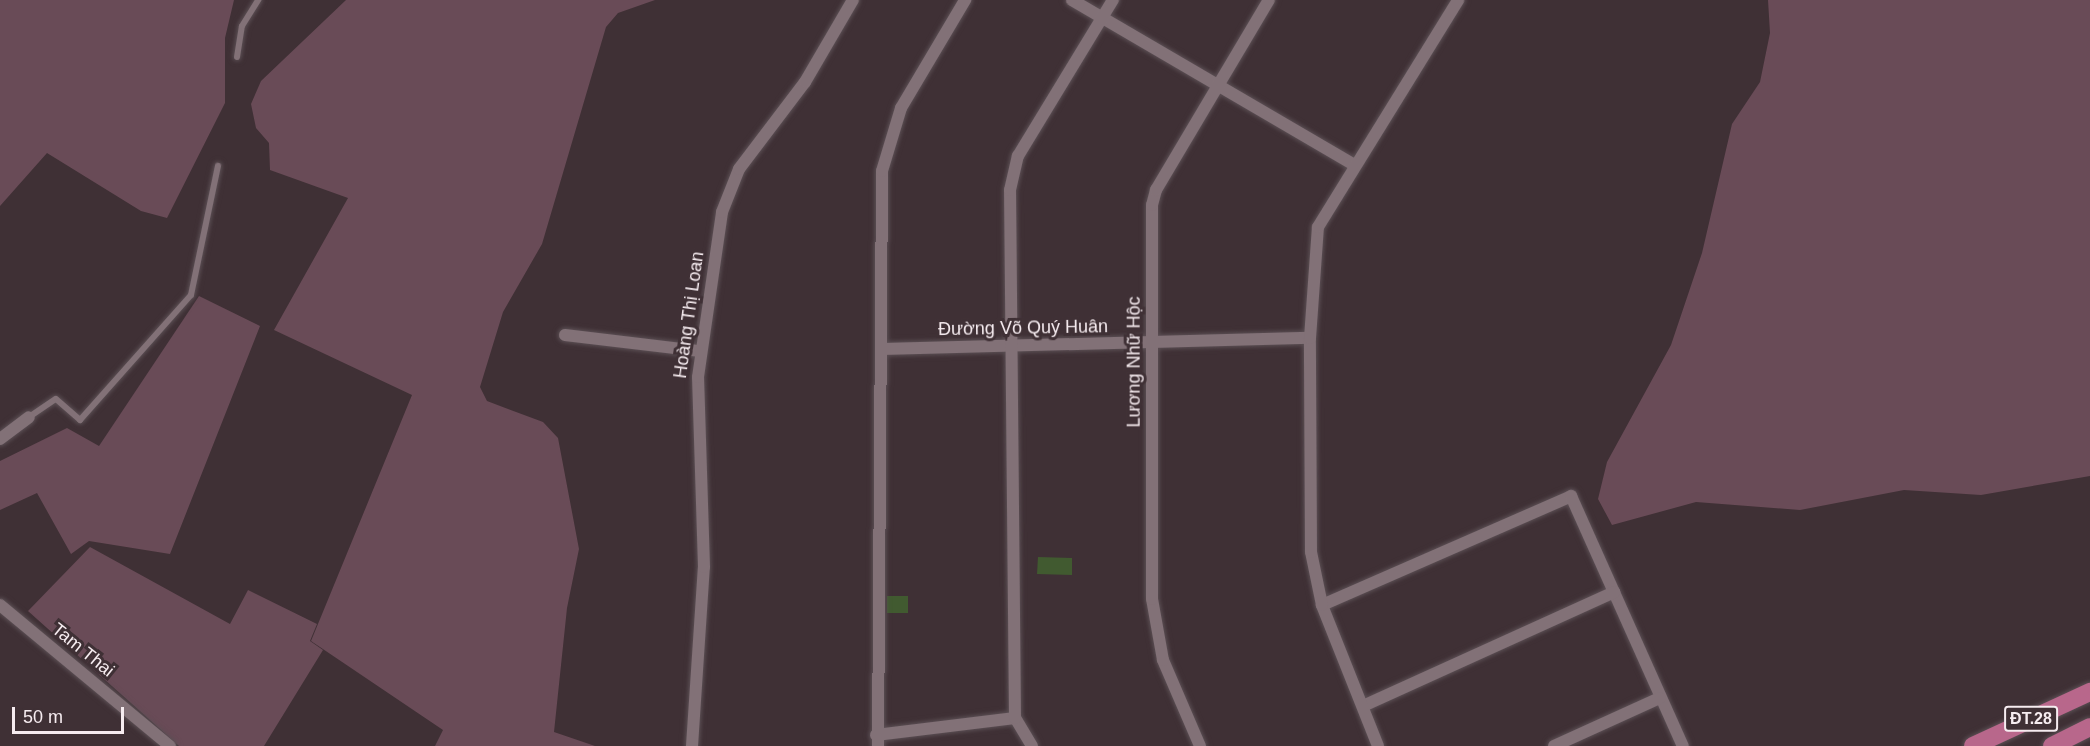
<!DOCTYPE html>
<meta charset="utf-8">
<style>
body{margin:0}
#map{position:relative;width:2090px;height:746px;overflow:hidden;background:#3f3035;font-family:Helvetica,sans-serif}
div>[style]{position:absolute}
.green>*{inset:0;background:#694b57}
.building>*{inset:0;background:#415a30}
.roads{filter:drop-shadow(0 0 2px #5b4f54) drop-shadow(0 0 2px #5b4f54)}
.service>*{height:6px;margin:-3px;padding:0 3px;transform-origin:3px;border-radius:3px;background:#827177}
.minor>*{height:12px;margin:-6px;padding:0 6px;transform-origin:6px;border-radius:6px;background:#827177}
.primary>*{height:18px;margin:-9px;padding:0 9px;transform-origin:9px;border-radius:9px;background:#b8678b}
span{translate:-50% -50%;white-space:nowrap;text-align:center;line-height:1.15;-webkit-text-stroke:6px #3f3035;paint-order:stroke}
.shield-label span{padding:2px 4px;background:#3f3035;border:2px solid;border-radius:4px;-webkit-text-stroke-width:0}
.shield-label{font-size:16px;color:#f6ecf0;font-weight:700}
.street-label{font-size:18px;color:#f6ecf0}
.scale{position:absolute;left:12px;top:707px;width:112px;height:27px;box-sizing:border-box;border:3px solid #f6ecf0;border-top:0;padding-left:8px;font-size:18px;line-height:21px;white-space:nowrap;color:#f6ecf0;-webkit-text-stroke:4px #3f3035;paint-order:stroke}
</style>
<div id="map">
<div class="green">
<div style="clip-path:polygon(0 0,234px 0,225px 38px,225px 103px,167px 218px,141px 211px,47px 153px,0 206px)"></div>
<div style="clip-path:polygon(346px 0,655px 0,618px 13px,606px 27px,542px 244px,503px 312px,480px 387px,487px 401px,543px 422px,558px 438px,579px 549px,567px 608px,554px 732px,595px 746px,435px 746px,443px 730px,311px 641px,412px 395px,274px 330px,348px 198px,270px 170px,269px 143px,256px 128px,251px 104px,261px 81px)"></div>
<div style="clip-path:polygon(1768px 0,2090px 0,2090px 476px,1981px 495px,1904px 490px,1800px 510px,1696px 502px,1612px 525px,1598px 499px,1607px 462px,1671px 345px,1702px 253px,1732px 124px,1760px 82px,1770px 33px)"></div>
<div style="clip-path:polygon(199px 296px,260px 326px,170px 554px,89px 541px,71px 554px,37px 493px,0 510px,0 461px,67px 428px,99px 446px)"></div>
<div style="clip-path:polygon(90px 547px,230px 624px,248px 590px,317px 624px,310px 641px,323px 650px,264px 746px,179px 746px,28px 611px)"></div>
</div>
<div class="building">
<div style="clip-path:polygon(1038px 557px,1072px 558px,1072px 575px,1037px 574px)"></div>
<div style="clip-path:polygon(887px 596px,908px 596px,908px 613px,887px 613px)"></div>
</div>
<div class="roads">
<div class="service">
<div style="left:237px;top:57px;width:31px;rotate:-81deg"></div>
<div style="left:242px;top:26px;width:31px;rotate:-58deg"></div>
<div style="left:29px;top:417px;width:32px;rotate:-34deg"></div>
<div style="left:56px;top:399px;width:32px;rotate:41deg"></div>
<div style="left:80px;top:420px;width:167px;rotate:-48.4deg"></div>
<div style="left:191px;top:295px;width:132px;rotate:-78.2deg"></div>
</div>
<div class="minor">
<div style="left:1072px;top:0;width:327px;rotate:30.3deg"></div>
<div style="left:565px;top:335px;width:136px;rotate:6.8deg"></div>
<div style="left:882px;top:349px;width:428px;rotate:-1.5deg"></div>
<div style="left:0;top:439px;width:36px;rotate:-37deg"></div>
<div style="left:0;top:605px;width:221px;rotate:39.7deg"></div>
<div style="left:1322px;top:605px;width:272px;rotate:-23.6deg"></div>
<div style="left:1571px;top:496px;width:274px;rotate:65.9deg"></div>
<div style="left:1363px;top:706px;width:276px;rotate:-24.4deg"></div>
<div style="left:876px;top:735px;width:140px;rotate:-7deg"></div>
<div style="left:692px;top:746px;width:179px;rotate:-86.2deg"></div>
<div style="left:704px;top:567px;width:190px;rotate:-91.8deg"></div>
<div style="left:698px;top:377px;width:167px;rotate:-81.7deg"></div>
<div style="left:722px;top:212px;width:46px;rotate:-68.4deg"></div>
<div style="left:739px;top:169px;width:109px;rotate:-52.8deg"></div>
<div style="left:805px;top:82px;width:95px;rotate:-59.7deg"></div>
<div style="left:878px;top:746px;width:575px;rotate:-89.6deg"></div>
<div style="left:882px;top:171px;width:66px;rotate:-73.2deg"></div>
<div style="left:901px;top:108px;width:126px;rotate:-59.3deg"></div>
<div style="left:1032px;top:746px;width:33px;rotate:-121deg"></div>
<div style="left:1015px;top:718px;width:528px;rotate:-90.54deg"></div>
<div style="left:1010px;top:190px;width:35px;rotate:-77deg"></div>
<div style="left:1018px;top:156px;width:183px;rotate:-58.7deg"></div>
<div style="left:1200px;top:746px;width:94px;rotate:-113.3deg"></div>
<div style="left:1163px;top:660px;width:62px;rotate:-100.2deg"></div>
<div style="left:1152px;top:599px;width:394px;rotate:-90deg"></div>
<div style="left:1152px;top:205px;width:16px;rotate:-75deg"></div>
<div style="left:1156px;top:190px;width:221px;rotate:-59.3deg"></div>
<div style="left:1378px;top:746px;width:152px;rotate:-111.7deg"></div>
<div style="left:1322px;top:605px;width:54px;rotate:-101.7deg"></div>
<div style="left:1311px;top:552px;width:214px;rotate:-90.3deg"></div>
<div style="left:1310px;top:338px;width:111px;rotate:-85.9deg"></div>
<div style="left:1318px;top:227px;width:267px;rotate:-58.3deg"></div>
<div style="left:1554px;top:746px;width:116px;rotate:-24.4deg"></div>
</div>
<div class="primary">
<div style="left:1973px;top:746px;width:129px;rotate:-24.8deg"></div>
<div style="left:2052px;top:746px;width:42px;rotate:-26.6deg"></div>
</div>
</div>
<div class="shield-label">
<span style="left:2031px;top:719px">ĐT.28</span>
</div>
<div class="street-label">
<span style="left:689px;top:315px;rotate:-82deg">Hoàng Thị Loan</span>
<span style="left:1023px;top:328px;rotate:-1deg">Đường Võ Quý Huân</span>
<span style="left:1134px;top:362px;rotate:-90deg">Lương Nhữ Hộc</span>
<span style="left:83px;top:650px;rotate:39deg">Tam Thai</span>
</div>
<div class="scale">50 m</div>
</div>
